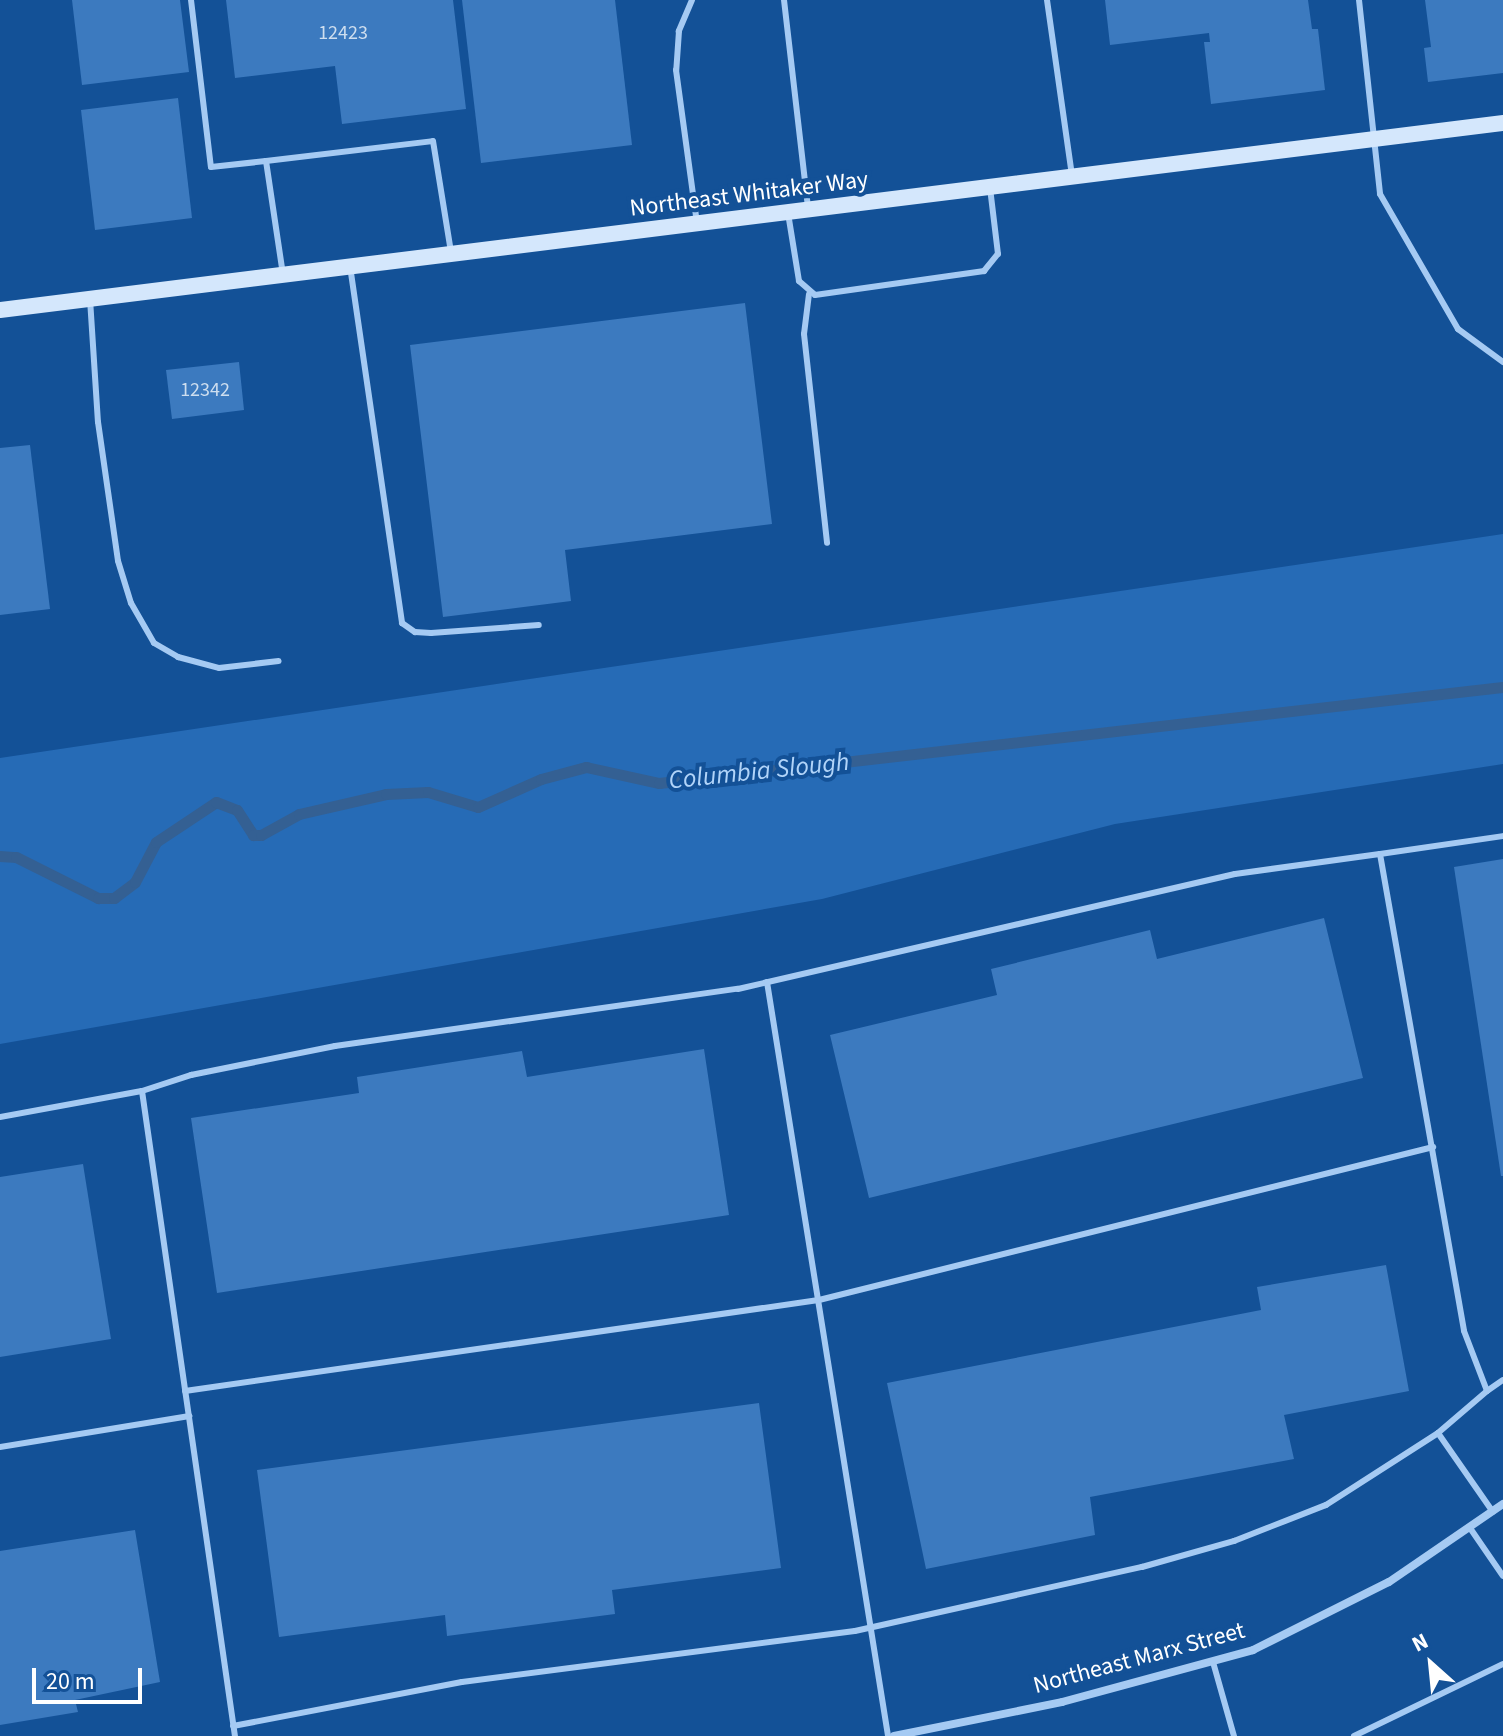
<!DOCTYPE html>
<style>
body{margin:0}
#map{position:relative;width:1503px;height:1736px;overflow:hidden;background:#135197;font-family:"Source Sans 3",sans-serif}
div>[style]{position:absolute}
.green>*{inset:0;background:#266bb6}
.stream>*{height:11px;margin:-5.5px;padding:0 5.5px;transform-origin:5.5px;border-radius:5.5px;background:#346093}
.building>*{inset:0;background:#3c7abf}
.lane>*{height:6px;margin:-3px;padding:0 3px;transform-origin:3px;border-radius:3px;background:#a5caf3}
.street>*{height:8px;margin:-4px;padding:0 4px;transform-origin:4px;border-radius:4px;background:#a5caf3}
.secondary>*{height:16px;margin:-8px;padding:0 8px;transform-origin:8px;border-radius:8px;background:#d4e7fc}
span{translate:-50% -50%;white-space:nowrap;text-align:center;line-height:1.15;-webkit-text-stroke:8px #135197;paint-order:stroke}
.number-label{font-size:20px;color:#cedeef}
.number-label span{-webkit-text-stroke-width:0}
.street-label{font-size:24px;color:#fff}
.water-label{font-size:26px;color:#b1d4f9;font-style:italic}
.north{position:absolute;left:1391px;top:1624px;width:80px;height:80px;-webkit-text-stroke:6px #135197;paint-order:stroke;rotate:333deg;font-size:22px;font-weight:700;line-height:32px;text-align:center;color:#fff}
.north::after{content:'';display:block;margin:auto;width:28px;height:36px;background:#fff;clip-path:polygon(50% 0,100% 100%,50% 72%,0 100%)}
.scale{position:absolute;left:32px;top:1668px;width:110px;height:36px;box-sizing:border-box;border:4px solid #fff;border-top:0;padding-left:10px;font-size:24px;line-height:28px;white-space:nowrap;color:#fff;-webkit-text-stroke:6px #135197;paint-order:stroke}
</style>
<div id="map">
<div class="green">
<div style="clip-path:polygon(1503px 534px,1503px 764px,1115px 824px,822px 899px,0 1044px,0 758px)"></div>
</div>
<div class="stream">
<div style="left:0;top:856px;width:16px;rotate:4deg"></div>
<div style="left:16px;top:857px;width:92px;rotate:26.6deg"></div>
<div style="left:98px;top:898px;width:16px"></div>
<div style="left:114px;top:898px;width:26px;rotate:-37deg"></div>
<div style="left:135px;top:882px;width:45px;rotate:-62.3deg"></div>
<div style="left:156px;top:842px;width:72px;rotate:-33.7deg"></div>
<div style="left:216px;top:802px;width:22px;rotate:21deg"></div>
<div style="left:237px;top:810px;width:30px;rotate:57deg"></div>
<div style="left:253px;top:835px;width:8px"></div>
<div style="left:261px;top:835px;width:43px;rotate:-28.9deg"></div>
<div style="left:299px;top:814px;width:89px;rotate:-12.9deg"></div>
<div style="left:386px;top:794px;width:42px;rotate:-2.7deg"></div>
<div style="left:428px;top:792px;width:52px;rotate:16.7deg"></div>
<div style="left:478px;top:807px;width:69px;rotate:-24deg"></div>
<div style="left:541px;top:779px;width:47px;rotate:-14.9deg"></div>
<div style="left:586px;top:767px;width:75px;rotate:12.4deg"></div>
<div style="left:659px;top:783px;width:849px;rotate:-6.49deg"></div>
</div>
<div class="building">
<div style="clip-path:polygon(72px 0,180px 0,189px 72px,82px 85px)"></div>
<div style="clip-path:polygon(226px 0,453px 0,466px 109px,342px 124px,335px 66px,235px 78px)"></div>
<div style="clip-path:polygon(462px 0,615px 0,632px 145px,481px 163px)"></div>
<div style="clip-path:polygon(1105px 0,1308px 0,1312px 29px,1318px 29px,1325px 90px,1211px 104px,1204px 42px,1210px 42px,1209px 33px,1110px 45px)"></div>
<div style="clip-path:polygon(1425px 0,1503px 0,1503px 73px,1428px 82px,1424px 48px,1431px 47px)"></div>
<div style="clip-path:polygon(178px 98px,192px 218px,95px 230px,81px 110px)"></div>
<div style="clip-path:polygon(745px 303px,772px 524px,565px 550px,571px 601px,443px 617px,410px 345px)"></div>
<div style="clip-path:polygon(239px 362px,244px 410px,172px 419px,166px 370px)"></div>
<div style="clip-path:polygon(30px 445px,50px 609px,0 615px,0 448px)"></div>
<div style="clip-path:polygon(1503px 859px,1503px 1176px,1501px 1176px,1454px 867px)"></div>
<div style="clip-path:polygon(1324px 918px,1363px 1078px,869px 1198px,830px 1035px,997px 995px,991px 969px,1150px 930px,1157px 959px)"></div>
<div style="clip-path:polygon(704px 1049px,729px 1215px,217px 1293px,191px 1118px,359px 1093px,357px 1077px,522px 1051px,527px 1077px)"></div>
<div style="clip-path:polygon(83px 1164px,111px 1339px,0 1357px,0 1177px)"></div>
<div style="clip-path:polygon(1386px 1265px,1409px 1391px,1284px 1415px,1294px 1459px,1090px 1497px,1095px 1535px,926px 1569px,887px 1383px,1261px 1310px,1257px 1287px)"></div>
<div style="clip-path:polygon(759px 1403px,781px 1568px,612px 1590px,615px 1614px,447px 1636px,445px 1615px,279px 1637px,257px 1470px)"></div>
<div style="clip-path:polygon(135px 1530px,160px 1682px,75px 1700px,78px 1712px,0 1725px,0 1551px)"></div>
</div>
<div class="lane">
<div style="left:191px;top:0;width:168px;rotate:83.2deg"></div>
<div style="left:211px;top:167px;width:55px;rotate:-6.2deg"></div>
<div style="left:266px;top:161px;width:115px;rotate:81.5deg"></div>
<div style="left:692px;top:0;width:34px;rotate:113deg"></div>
<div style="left:679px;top:31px;width:39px;rotate:94deg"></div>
<div style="left:676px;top:70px;width:154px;rotate:82.2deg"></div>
<div style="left:784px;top:0;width:208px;rotate:83.4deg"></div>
<div style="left:1047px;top:0;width:177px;rotate:81.9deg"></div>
<div style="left:1359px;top:0;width:195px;rotate:83.8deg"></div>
<div style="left:1380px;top:194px;width:156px;rotate:60deg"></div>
<div style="left:1458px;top:329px;width:56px;rotate:36.3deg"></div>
<div style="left:266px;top:161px;width:168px;rotate:-6.8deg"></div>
<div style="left:433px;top:141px;width:112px;rotate:80.8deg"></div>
<div style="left:788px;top:213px;width:69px;rotate:80.8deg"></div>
<div style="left:799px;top:281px;width:21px;rotate:41deg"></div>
<div style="left:815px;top:295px;width:171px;rotate:-8.1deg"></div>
<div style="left:984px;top:271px;width:22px;rotate:-51deg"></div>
<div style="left:998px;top:254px;width:66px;rotate:-96.9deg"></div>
<div style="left:350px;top:266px;width:361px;rotate:81.7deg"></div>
<div style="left:402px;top:623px;width:16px;rotate:35deg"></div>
<div style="left:415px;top:632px;width:16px;rotate:4deg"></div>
<div style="left:431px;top:633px;width:108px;rotate:-4.2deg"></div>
<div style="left:809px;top:294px;width:40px;rotate:97.1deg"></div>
<div style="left:804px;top:334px;width:210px;rotate:83.7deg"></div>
<div style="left:90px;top:299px;width:123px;rotate:86.3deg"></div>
<div style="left:98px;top:422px;width:140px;rotate:81.8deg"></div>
<div style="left:118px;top:561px;width:44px;rotate:72.8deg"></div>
<div style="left:131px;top:603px;width:46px;rotate:60.1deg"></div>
<div style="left:154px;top:643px;width:28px;rotate:30deg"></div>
<div style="left:178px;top:657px;width:42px;rotate:15deg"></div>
<div style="left:219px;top:668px;width:60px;rotate:-6.7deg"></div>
<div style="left:1380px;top:854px;width:124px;rotate:-8.3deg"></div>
<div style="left:767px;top:982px;width:764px;rotate:80.88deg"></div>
<div style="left:142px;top:1091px;width:52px;rotate:-18.1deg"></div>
<div style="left:191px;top:1075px;width:147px;rotate:-11.4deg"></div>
<div style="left:335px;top:1046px;width:407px;rotate:-8.1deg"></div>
<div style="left:738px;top:989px;width:510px;rotate:-13.03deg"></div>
<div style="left:1235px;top:874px;width:146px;rotate:-7.9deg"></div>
<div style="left:1380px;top:854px;width:484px;rotate:80deg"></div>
<div style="left:1464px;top:1331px;width:64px;rotate:69deg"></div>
<div style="left:1487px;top:1391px;width:65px;rotate:139.4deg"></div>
<div style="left:1438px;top:1433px;width:96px;rotate:55.2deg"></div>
<div style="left:0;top:1117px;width:144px;rotate:-10.4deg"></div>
<div style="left:142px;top:1091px;width:652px;rotate:81.8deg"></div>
<div style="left:185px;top:1391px;width:640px;rotate:-8.17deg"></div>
<div style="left:819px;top:1300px;width:633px;rotate:-13.99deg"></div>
<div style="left:1487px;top:1391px;width:19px;rotate:-35deg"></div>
<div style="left:0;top:1447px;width:192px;rotate:-9.3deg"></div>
<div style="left:1470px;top:1528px;width:58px;rotate:55.5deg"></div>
<div style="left:1213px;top:1662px;width:77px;rotate:74.2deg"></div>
<div style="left:233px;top:1726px;width:233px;rotate:-10.9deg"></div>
<div style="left:462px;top:1682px;width:396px;rotate:-7.4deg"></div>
<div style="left:855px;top:1631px;width:294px;rotate:-12.6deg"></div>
<div style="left:1142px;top:1567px;width:96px;rotate:-15.8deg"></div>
<div style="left:1234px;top:1541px;width:99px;rotate:-21.4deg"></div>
<div style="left:1326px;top:1505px;width:133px;rotate:-32.7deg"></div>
<div style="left:1354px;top:1736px;width:165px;rotate:-25.8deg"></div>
</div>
<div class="street">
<div style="left:894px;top:1736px;width:171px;rotate:-11.4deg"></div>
<div style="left:1062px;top:1702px;width:198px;rotate:-15.2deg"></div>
<div style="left:1253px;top:1650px;width:152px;rotate:-26.6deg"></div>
<div style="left:1389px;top:1582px;width:138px;rotate:-34.4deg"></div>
</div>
<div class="secondary">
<div style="left:0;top:310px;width:1515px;rotate:-7.09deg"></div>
</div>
<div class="number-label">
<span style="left:343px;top:33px">12423</span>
<span style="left:205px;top:390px">12342</span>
</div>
<div class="street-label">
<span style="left:749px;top:194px;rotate:-7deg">Northeast Whitaker Way</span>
<span style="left:1139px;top:1658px;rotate:-15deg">Northeast Marx Street</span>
</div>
<div class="water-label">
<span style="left:759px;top:771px;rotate:-6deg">Columbia Slough</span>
</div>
<div class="north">N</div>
<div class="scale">20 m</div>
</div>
